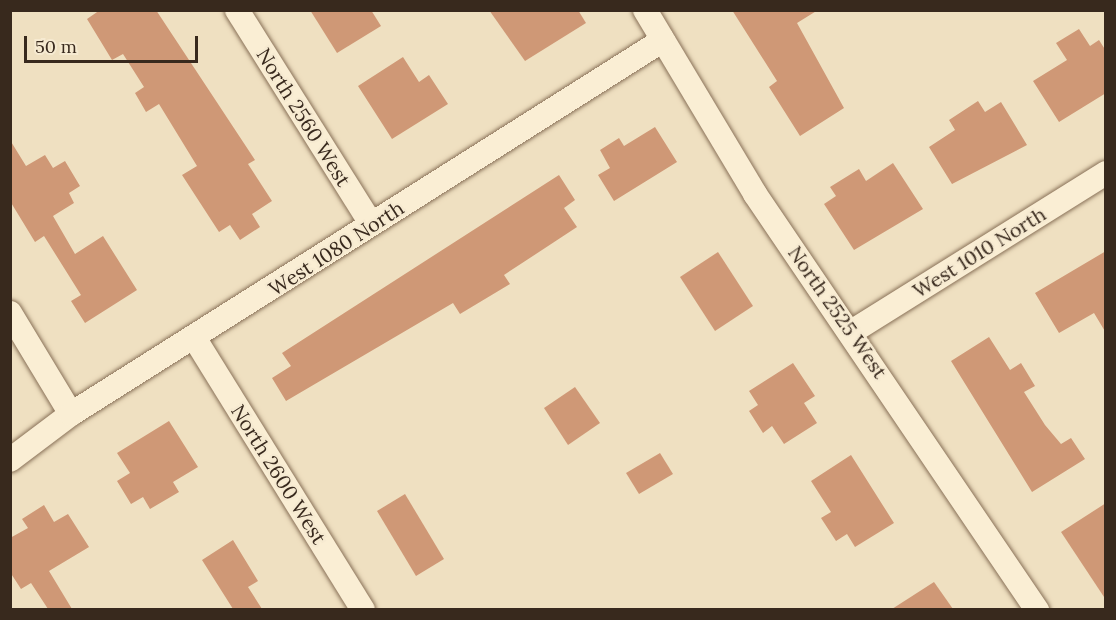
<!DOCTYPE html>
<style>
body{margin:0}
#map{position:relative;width:1116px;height:620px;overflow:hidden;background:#efe0c1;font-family:Lora,serif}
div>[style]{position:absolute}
.building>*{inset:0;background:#cf9876}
.roads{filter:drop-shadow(0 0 2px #897158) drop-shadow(0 0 2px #897158)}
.street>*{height:24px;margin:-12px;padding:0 12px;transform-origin:12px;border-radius:12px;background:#faeed4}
span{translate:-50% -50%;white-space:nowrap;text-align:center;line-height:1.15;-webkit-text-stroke:4.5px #f6ead1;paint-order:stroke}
.street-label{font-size:20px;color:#38291d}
.frame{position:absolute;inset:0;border:12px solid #38291d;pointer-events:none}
.scale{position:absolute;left:24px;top:36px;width:174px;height:27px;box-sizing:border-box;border:3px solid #38291d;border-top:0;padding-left:8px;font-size:18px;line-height:21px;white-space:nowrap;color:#38291d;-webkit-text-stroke:4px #f6ead1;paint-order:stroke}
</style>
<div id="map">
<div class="building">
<div style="clip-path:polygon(100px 10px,156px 10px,255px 160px,248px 164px,272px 201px,252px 214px,260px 227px,240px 240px,230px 225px,219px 232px,182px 175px,197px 166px,159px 104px,146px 112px,135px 93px,144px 87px,123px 54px,112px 60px,87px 19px)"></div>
<div style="clip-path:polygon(310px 10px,371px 10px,381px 26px,337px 53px)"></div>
<div style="clip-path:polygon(489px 10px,578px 10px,586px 23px,525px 61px)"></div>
<div style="clip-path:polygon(732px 10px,818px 10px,797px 23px,844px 108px,800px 136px,769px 87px,777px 81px)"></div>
<div style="clip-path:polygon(1079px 29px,1090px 46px,1099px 40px,1106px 51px,1106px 93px,1059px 122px,1033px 81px,1067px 60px,1056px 43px)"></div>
<div style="clip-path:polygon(403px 57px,419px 82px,429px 75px,448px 104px,392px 139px,358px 86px)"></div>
<div style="clip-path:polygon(978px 101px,985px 112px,1001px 102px,1027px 145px,952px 184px,929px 147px,955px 130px,949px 120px)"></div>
<div style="clip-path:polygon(655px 127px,677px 162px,614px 201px,598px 175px,610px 168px,600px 150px,619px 138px,624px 146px)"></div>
<div style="clip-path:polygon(10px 140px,26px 166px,45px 155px,53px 168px,65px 161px,80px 186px,69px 193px,74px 203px,53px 216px,75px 254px,103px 236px,137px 290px,85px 323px,71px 301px,81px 295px,44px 236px,35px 242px,10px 201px)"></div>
<div style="clip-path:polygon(893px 163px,923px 209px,854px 250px,824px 204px,836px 196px,830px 187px,859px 169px,866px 181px)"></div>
<div style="clip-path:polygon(559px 175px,575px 200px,564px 208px,577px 227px,504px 275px,510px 284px,460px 314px,453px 303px,286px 401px,272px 378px,291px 366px,282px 353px)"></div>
<div style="clip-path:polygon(1106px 251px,1106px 333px,1094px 313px,1059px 333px,1035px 293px)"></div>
<div style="clip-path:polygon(718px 252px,753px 306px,715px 331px,680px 277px)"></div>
<div style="clip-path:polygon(989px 337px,1010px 370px,1021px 363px,1035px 386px,1024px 392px,1045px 425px,1061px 444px,1071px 438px,1085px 459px,1032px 492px,951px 361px)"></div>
<div style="clip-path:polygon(793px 363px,815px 396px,804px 403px,817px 423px,784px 444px,772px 426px,763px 433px,749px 411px,758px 405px,749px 391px)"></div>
<div style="clip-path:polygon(575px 387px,600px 423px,568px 445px,544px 408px)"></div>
<div style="clip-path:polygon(169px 421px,198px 467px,173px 482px,179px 492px,150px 509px,143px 497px,131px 504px,117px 481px,130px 473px,117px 453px)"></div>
<div style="clip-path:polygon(660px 453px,673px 474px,639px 494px,626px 473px)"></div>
<div style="clip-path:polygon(851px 455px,894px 523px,855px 547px,847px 534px,836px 541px,821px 518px,831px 512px,811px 481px)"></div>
<div style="clip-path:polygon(405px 494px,444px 559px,416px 576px,377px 511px)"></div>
<div style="clip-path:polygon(1106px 503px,1106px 600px,1061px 532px)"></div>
<div style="clip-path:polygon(44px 505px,54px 522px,68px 514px,89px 547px,49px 571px,72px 609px,48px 609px,31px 583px,21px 589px,10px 572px,10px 538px,28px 528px,22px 519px)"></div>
<div style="clip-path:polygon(233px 540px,258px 581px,248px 587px,262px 609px,233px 609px,202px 560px)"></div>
<div style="clip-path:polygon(934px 582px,953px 609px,892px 609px)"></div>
</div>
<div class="roads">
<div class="street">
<div style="left:237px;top:10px;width:252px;rotate:57.9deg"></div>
<div style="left:645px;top:10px;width:214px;rotate:59.1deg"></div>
<div style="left:755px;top:194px;width:503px;rotate:55.87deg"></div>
<div style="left:10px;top:313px;width:118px;rotate:58.9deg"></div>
<div style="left:853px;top:331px;width:298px;rotate:-32deg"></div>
<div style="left:195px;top:339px;width:319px;rotate:58.2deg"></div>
<div style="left:10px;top:460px;width:76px;rotate:-37deg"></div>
<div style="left:71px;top:414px;width:700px;rotate:-32.28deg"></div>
</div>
</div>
<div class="street-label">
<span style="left:304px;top:117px;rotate:58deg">North 2560 West</span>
<span style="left:336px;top:248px;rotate:-33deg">West 1080 North</span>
<span style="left:979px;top:252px;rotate:-32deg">West 1010 North</span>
<span style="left:838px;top:312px;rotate:55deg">North 2525 West</span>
<span style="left:279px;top:474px;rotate:58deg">North 2600 West</span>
</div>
<div class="frame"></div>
<div class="scale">50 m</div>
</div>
